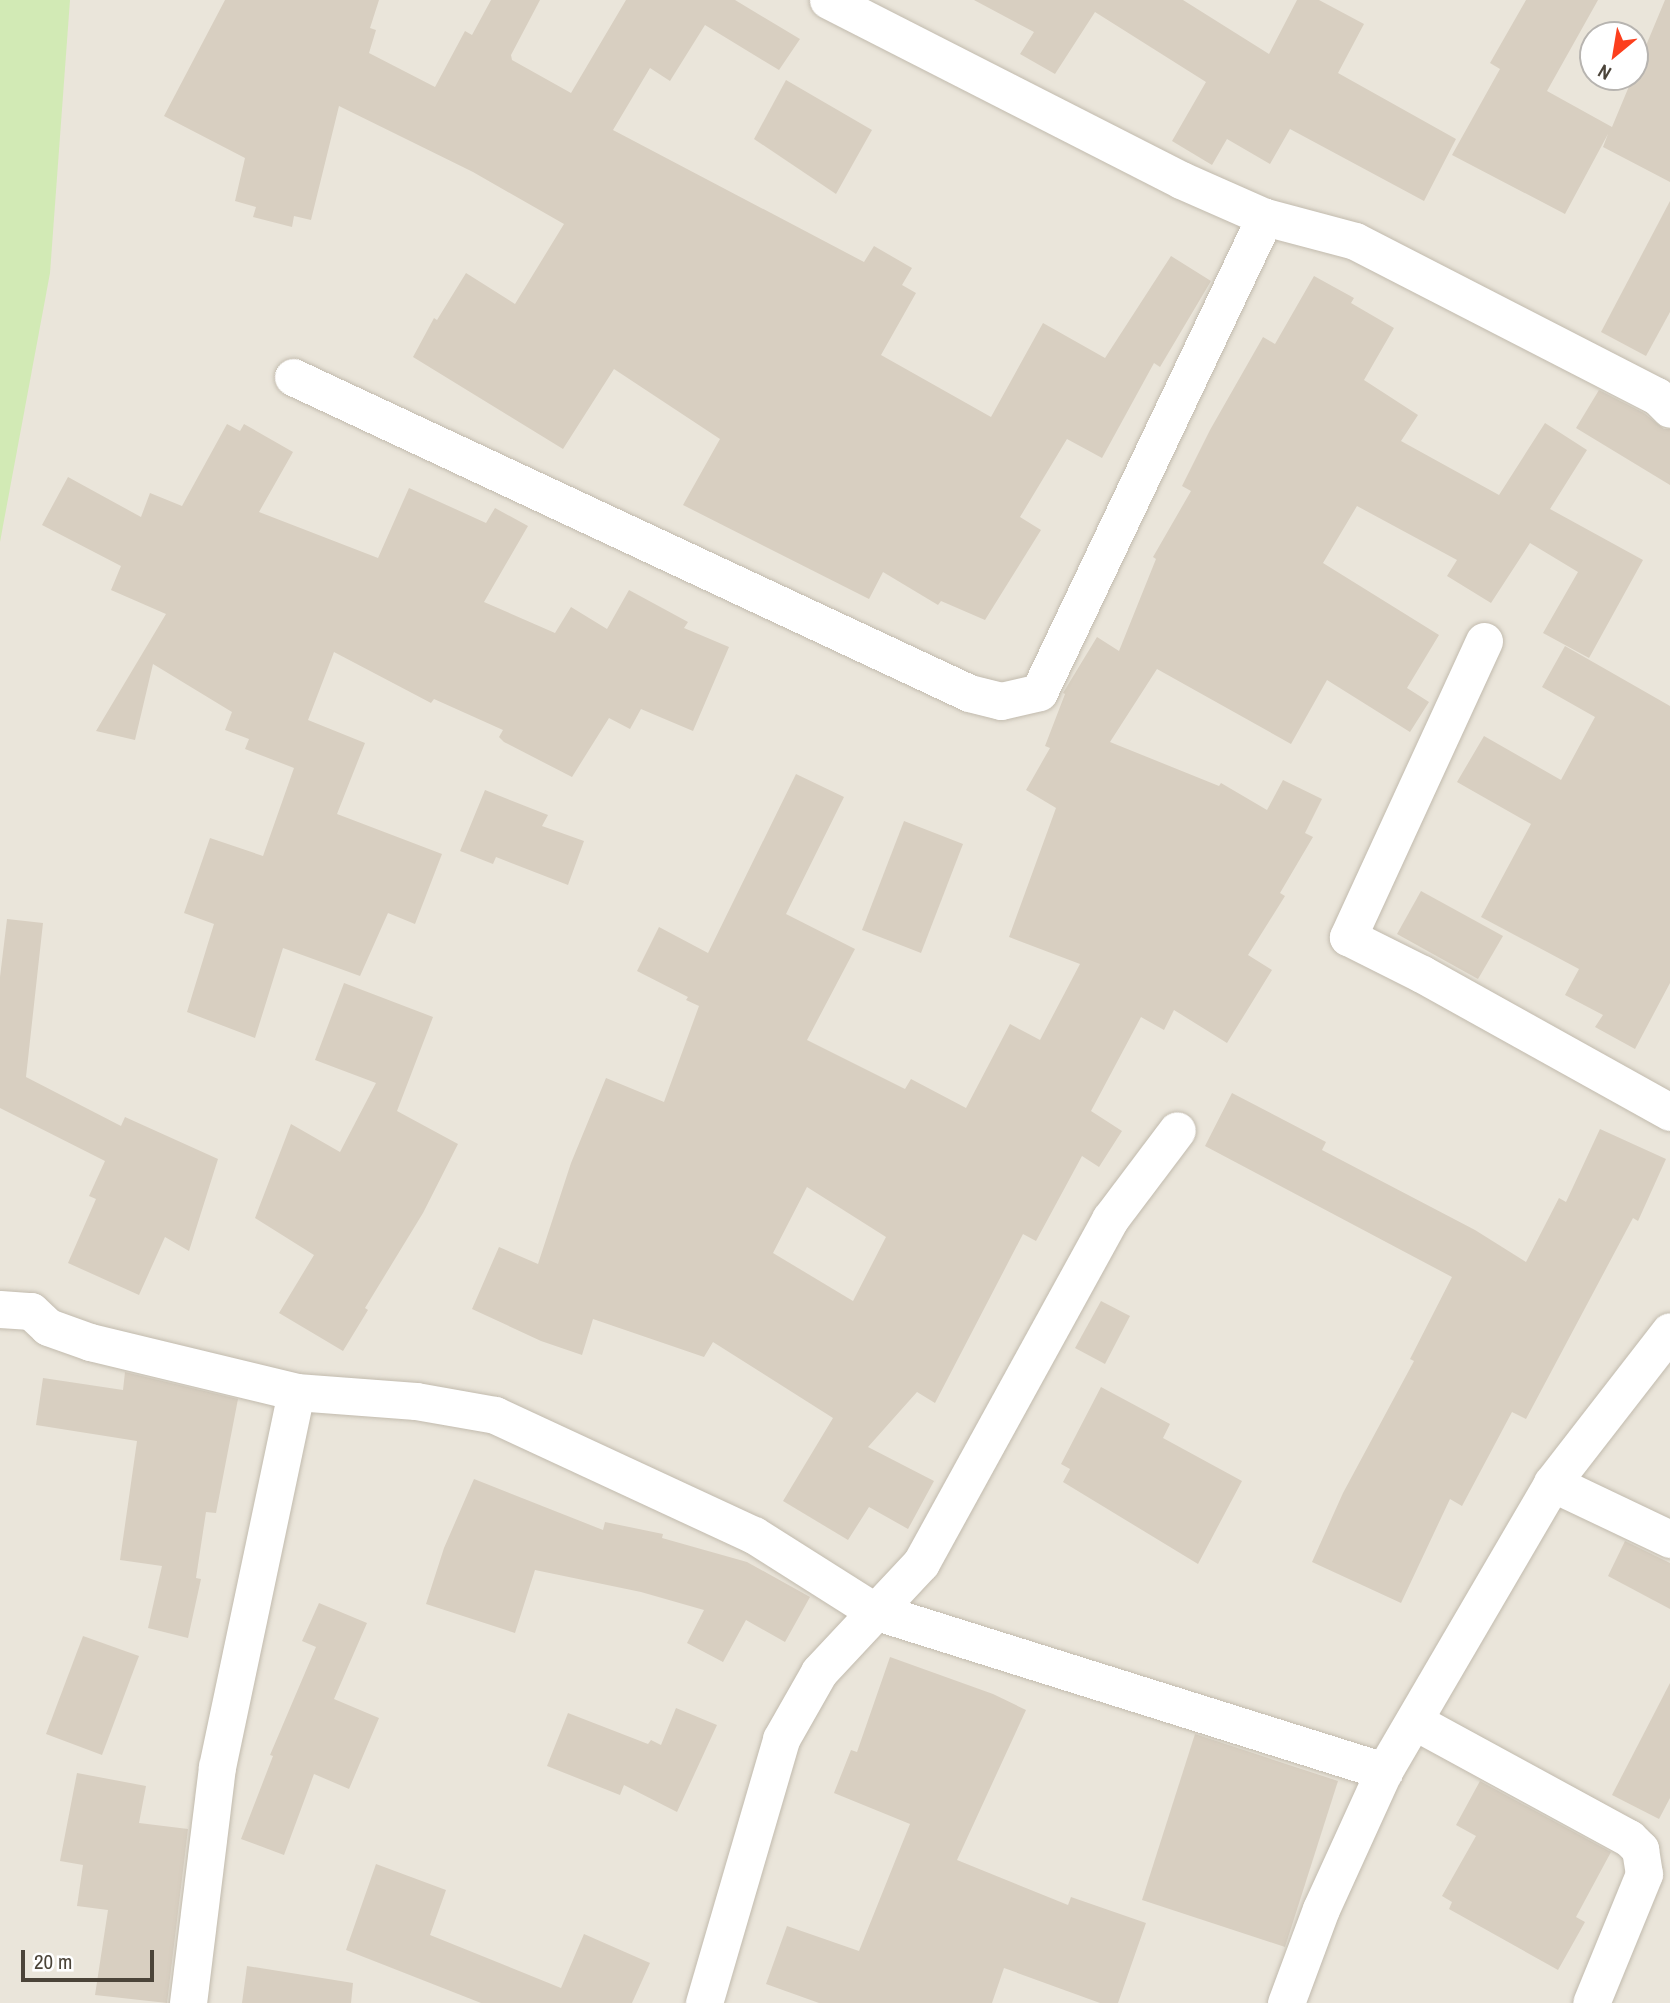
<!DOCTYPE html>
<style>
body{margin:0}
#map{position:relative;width:1670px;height:2003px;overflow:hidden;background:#f6f3ec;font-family:"Archivo Narrow",sans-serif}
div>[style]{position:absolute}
.residential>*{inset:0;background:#eae5da}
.green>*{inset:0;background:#d2eab5}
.building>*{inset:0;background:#d8cfc1}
.roads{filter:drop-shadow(0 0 2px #c2bbae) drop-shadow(0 0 2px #c2bbae)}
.street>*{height:37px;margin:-18.5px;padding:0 18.5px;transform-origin:18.5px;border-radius:18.5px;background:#fff}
span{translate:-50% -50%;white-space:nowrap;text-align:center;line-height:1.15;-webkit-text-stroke:6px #fff;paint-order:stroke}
.north{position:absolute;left:1579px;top:21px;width:70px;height:70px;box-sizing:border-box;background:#fff;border:2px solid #b7b4b0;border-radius:50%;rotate:210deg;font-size:19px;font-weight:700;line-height:28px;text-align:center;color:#4b4439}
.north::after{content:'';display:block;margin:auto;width:24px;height:32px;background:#fc3f1d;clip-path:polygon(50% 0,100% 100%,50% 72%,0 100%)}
.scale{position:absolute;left:21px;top:1950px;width:133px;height:32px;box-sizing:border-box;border:4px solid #4b4439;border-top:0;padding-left:9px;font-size:21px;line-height:24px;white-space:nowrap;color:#4b4439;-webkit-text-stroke:5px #fff;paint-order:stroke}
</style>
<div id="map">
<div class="residential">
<div style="clip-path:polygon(evenodd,60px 0,1670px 0,1670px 2003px,0 2003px,0 488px,60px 0,1593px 35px,1635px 35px,1635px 77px,1593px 77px,1593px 35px)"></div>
</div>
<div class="green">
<div style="clip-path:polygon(0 0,70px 0,50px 273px,0 542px)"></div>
</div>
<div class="building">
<div style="clip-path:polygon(225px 0,379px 0,370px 28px,376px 30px,369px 53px,435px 87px,465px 31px,472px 35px,491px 0,540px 0,511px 55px,512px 60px,571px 93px,626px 0,735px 0,800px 39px,779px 70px,705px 25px,670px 81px,650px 68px,613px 130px,864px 262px,874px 246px,912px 268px,902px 285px,916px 293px,881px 355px,991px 417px,1043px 323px,1105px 358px,1171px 256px,1211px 281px,1160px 367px,1154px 363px,1102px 458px,1067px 439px,1020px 517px,1041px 530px,985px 620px,941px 601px,938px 605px,883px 572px,869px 599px,683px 505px,720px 439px,614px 369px,563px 449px,413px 357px,434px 318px,437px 320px,466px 273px,515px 304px,564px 224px,473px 172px,339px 106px,311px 220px,294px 216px,292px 227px,253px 217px,256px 207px,235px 201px,245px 158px,164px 116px)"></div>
<div style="clip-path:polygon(974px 0,1183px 0,1269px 54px,1297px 0,1319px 0,1364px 24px,1338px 73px,1456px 139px,1424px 201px,1290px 129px,1270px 164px,1227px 139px,1212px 165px,1172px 141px,1206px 82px,1095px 12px,1055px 74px,1020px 54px,1034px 32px)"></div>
<div style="clip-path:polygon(1526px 0,1598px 0,1547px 91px,1612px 127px,1665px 0,1670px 0,1670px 182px,1603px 147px,1608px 134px,1565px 214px,1452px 155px,1500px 69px,1490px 63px)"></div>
<div style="clip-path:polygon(786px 80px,872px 130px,836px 194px,754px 139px)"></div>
<div style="clip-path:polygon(1670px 201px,1670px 312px,1646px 356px,1601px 332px)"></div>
<div style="clip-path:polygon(evenodd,1314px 276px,1354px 298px,1351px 303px,1394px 328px,1364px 380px,1418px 415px,1401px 441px,1499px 495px,1545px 423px,1587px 450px,1550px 509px,1643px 560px,1589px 658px,1543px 633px,1578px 572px,1530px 543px,1491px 603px,1447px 576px,1457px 560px,1357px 506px,1323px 563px,1439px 635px,1407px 688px,1429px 702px,1410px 732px,1327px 680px,1291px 744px,1157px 669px,1110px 742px,1219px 786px,1221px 783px,1267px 810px,1283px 780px,1322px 799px,1305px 833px,1313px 837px,1280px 893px,1285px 896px,1248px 955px,1272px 970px,1227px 1043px,1174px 1010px,1164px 1030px,1141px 1017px,1091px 1111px,1122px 1131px,1099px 1167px,1082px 1156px,1036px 1241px,1023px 1234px,935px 1403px,917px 1392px,868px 1447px,934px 1481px,908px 1529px,869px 1507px,848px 1540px,783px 1501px,833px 1418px,713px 1342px,704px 1357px,593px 1319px,582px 1355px,541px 1341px,472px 1309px,499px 1247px,538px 1264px,571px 1163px,606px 1078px,664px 1102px,699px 1006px,686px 1000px,688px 997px,637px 971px,659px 927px,708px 953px,796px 774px,844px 797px,786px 914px,855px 949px,807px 1040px,905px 1089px,911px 1079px,966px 1108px,1010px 1024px,1040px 1040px,1080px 964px,1009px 937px,1056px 808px,1026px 790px,1050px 748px,1045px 746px,1065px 694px,1063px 693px,1097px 637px,1119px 651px,1156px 559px,1153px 557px,1191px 491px,1182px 486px,1210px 430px,1263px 337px,1275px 344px,1314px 276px,807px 1187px,886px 1237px,853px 1301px,773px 1253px,807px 1187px)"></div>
<div style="clip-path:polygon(1599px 390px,1644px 413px,1664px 429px,1670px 429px,1670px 485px,1576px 428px)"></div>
<div style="clip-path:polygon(227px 424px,240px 431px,244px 424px,293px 452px,259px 512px,378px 558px,409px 488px,486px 523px,495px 508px,528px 526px,484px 602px,555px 633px,571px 607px,607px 629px,629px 590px,688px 622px,684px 628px,729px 647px,693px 731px,641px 709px,630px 729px,609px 718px,572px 777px,504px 742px,499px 737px,503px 730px,434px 699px,431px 703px,334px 652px,308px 720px,365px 743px,337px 814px,442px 854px,415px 924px,388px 913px,360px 976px,283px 948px,255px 1038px,187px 1012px,214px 924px,184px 913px,210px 838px,263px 856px,294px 768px,245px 749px,249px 739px,225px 730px,232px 712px,153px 664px,135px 740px,96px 731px,166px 614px,111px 590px,121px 566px,42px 525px,68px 477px,141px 517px,150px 493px,182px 506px)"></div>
<div style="clip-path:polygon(1565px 646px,1670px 706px,1670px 983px,1635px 1049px,1595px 1027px,1603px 1015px,1565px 995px,1579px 969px,1481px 917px,1531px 824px,1457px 782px,1484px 736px,1561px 780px,1595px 717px,1542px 687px)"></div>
<div style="clip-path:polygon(485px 790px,548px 815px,542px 826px,584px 841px,568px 885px,496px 857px,493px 864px,460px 851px)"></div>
<div style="clip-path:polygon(904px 821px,963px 844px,921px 953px,862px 930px)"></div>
<div style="clip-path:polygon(1421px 891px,1503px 936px,1478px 979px,1397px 934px)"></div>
<div style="clip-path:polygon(7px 919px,43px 923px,26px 1077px,121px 1126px,125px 1117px,218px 1159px,189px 1251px,165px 1237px,139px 1295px,68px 1263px,96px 1199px,89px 1196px,105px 1161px,0 1108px,0 977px)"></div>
<div style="clip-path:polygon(344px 983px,433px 1017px,397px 1111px,458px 1144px,423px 1213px,365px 1308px,368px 1310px,343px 1351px,279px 1313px,314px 1255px,255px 1218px,291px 1124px,340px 1152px,376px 1083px,315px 1060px)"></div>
<div style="clip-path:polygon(1232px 1093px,1326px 1142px,1322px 1150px,1475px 1230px,1526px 1262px,1559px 1198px,1566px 1202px,1600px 1129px,1666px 1159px,1638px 1221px,1633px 1218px,1526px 1419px,1512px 1412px,1462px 1506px,1450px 1499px,1401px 1603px,1312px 1562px,1343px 1493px,1414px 1361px,1410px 1359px,1452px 1277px,1205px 1146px)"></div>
<div style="clip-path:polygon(1101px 1301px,1130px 1316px,1105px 1364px,1075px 1348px)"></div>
<div style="clip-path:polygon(125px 1372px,238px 1399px,216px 1513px,206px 1512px,196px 1578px,201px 1579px,188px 1638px,148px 1628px,162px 1566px,120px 1560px,137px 1441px,36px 1425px,43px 1378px,123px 1390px)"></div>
<div style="clip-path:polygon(1101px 1387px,1170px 1424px,1163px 1438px,1242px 1481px,1198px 1564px,1063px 1482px,1070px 1469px,1061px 1464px)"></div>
<div style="clip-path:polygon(474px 1479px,603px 1530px,605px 1522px,663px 1534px,662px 1538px,747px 1562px,810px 1597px,785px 1642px,746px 1620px,723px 1662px,687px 1643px,704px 1610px,641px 1592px,535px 1570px,515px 1633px,426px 1604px,444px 1548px)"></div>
<div style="clip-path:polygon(1625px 1541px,1670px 1563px,1670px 1609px,1608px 1576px)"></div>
<div style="clip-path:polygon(319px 1603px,367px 1623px,334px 1699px,379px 1718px,349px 1789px,314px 1774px,284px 1855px,241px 1839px,273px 1756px,270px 1755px,316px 1647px,302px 1641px)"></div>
<div style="clip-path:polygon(83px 1636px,139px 1656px,102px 1755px,46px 1734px)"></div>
<div style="clip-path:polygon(890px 1657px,993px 1694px,1026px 1710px,957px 1860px,1068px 1905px,1071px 1897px,1146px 1923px,1118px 2003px,1100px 2003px,1004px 1968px,992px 2003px,819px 2003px,766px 1984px,787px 1926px,859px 1951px,910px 1824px,834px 1793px,851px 1750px,857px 1752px)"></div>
<div style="clip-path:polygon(1670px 1683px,1670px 1798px,1659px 1819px,1612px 1795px)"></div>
<div style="clip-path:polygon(676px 1708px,717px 1725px,677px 1812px,624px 1785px,620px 1795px,547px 1766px,568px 1713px,648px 1744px,651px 1740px,661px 1745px)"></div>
<div style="clip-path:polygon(1195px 1734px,1338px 1781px,1285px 1947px,1142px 1900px)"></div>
<div style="clip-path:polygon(77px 1773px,146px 1786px,139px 1823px,188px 1829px,167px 2003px,95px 1995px,108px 1910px,77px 1906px,83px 1865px,60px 1861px)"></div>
<div style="clip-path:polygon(1480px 1781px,1611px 1852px,1576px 1917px,1585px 1922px,1558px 1970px,1449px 1909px,1452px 1902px,1442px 1896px,1476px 1836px,1456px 1825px)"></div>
<div style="clip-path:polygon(376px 1864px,446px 1890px,430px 1935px,561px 1988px,584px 1934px,650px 1963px,632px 2003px,481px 2003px,346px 1950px)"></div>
<div style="clip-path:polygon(247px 1966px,353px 1983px,351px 2003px,242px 2003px)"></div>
</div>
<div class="roads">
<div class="street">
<div style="left:828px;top:0;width:396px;rotate:27deg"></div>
<div style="left:1181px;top:180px;width:92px;rotate:23.8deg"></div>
<div style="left:1265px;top:217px;width:93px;rotate:14.9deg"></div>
<div style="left:1355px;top:241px;width:339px;rotate:27.2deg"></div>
<div style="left:1657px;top:396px;width:18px;rotate:45deg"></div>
<div style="left:293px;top:377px;width:746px;rotate:25.05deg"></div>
<div style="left:969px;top:693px;width:33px;rotate:14deg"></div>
<div style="left:1001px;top:701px;width:39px;rotate:-13deg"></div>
<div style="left:1039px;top:692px;width:526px;rotate:-64.56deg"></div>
<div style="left:1484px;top:641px;width:326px;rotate:114.7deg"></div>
<div style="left:1348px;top:937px;width:83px;rotate:26.6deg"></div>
<div style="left:1422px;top:974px;width:284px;rotate:29.1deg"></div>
<div style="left:0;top:1309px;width:31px;rotate:4deg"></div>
<div style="left:31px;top:1311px;width:23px;rotate:43deg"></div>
<div style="left:48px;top:1327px;width:45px;rotate:19.7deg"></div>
<div style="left:90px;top:1342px;width:212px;rotate:13.6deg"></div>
<div style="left:296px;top:1392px;width:120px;rotate:4.3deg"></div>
<div style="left:416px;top:1401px;width:80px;rotate:10deg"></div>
<div style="left:495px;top:1415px;width:285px;rotate:24.9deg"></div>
<div style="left:754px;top:1535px;width:142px;rotate:32.3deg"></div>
<div style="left:874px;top:1611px;width:535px;rotate:17.42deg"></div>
<div style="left:1552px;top:1483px;width:131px;rotate:25.4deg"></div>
<div style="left:1414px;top:1721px;width:245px;rotate:28.6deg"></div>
<div style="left:1629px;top:1838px;width:16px;rotate:45deg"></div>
<div style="left:1640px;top:1849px;width:25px;rotate:81deg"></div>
<div style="left:1644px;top:1874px;width:139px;rotate:112.3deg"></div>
<div style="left:188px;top:2003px;width:238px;rotate:-83deg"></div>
<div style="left:217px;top:1767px;width:383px;rotate:-78.1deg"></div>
<div style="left:704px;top:2003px;width:275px;rotate:-73.7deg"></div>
<div style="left:781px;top:1739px;width:77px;rotate:-60.4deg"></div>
<div style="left:819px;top:1672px;width:149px;rotate:-46.9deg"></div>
<div style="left:921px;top:1563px;width:393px;rotate:-61.2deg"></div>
<div style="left:1110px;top:1219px;width:111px;rotate:-53deg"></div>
<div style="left:1286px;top:2003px;width:100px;rotate:-69.6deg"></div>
<div style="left:1321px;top:1909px;width:152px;rotate:-65.5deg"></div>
<div style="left:1384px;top:1771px;width:333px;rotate:-59.7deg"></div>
<div style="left:1552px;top:1483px;width:192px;rotate:-52.2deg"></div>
</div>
</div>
<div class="north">N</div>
<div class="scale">20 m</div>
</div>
